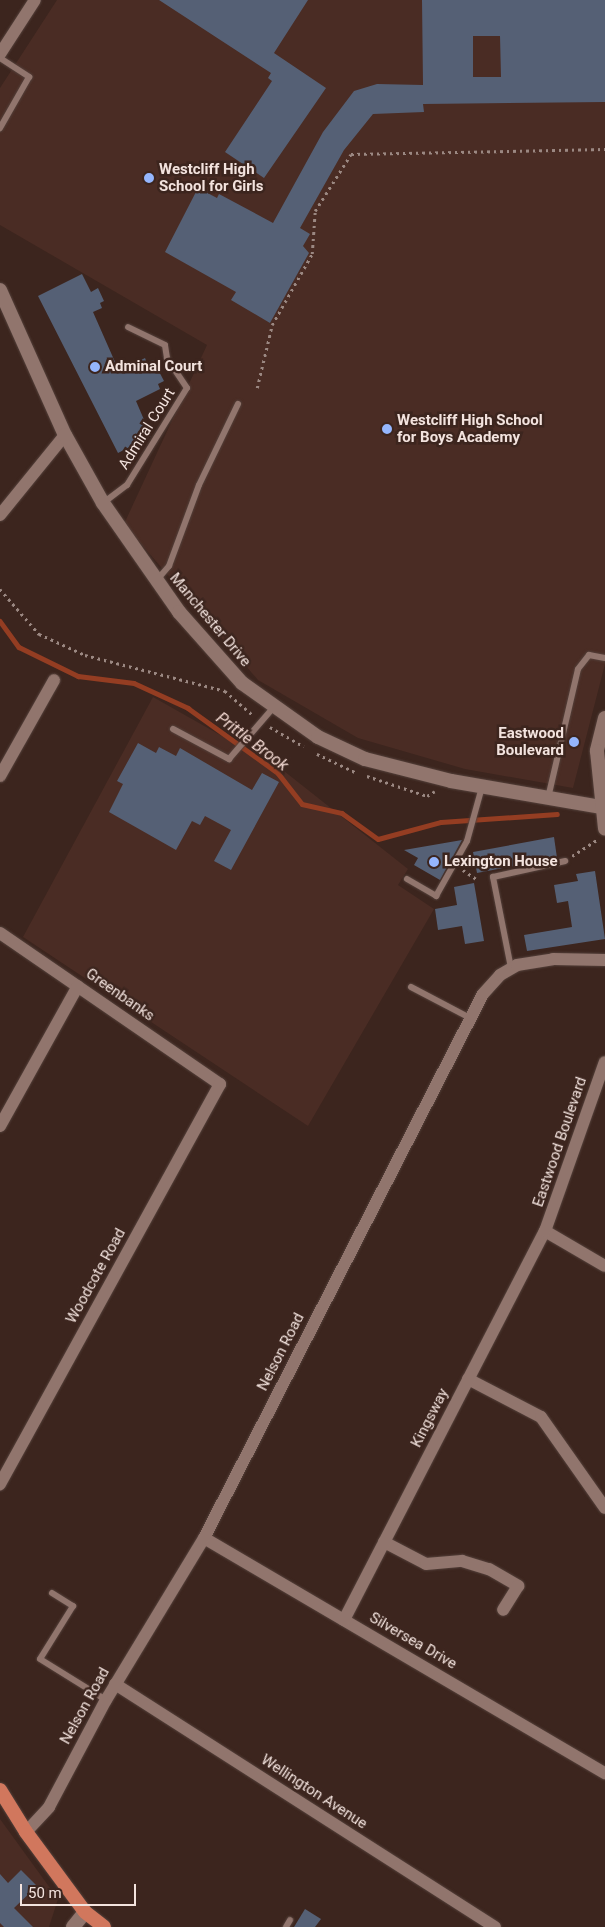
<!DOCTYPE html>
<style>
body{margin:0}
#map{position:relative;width:605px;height:1927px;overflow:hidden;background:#3c251e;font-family:Roboto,sans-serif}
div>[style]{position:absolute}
.built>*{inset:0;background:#4a2c24}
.stream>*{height:4.5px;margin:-2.25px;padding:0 2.25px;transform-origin:2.25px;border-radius:2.25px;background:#943d22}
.building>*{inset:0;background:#556075}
.path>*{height:2.5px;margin-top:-1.25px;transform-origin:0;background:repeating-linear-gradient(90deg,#9b8882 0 2.5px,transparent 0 6.5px)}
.roads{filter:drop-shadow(0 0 1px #54413b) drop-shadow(0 0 1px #54413b)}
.service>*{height:6px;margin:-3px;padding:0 3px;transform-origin:3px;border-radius:3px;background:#91756d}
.minor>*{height:12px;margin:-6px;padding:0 6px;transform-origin:6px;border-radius:6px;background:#91756d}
.tertiary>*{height:14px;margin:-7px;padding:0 7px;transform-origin:7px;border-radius:7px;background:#91756d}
.primary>*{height:14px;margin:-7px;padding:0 7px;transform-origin:7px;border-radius:7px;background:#d1775d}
.dots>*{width:14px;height:14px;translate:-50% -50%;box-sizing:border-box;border:2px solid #3c251e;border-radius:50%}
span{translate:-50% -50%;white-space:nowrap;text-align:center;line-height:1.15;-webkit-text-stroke:5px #3c251e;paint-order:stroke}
.poi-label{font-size:15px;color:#f3e3de;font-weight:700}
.left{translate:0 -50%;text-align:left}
.right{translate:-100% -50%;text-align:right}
.street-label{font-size:15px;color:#f3e3de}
.water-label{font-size:16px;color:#f4dad3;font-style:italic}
.scale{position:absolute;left:20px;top:1884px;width:116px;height:22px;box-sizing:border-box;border:2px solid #f3e3de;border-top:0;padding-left:6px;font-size:15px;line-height:18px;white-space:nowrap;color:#f3e3de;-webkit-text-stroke:4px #3c251e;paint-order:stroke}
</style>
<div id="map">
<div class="built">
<div style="clip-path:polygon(57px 0,605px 0,605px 664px,573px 788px,465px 769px,358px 738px,258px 680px,124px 524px,207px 345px,0 225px,0 88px)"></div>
<div style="clip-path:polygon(153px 697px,284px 771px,408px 869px,398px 885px,434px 909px,308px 1126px,23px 937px)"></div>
<div style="clip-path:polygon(0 1819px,58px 1899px,49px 1927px,0 1927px)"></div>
</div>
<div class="stream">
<div style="left:0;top:621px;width:32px;rotate:54deg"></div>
<div style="left:19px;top:647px;width:66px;rotate:26.2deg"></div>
<div style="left:78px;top:676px;width:56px;rotate:7.1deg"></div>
<div style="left:134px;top:683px;width:60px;rotate:24.8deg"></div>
<div style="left:188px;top:708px;width:111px;rotate:35.8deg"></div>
<div style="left:278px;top:773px;width:39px;rotate:52deg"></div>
<div style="left:302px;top:804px;width:41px;rotate:12.7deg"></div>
<div style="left:342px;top:813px;width:44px;rotate:35.8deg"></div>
<div style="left:378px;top:839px;width:65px;rotate:-15.1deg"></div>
<div style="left:441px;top:822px;width:116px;rotate:-3.9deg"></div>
</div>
<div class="building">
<div style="clip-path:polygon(159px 0,308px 0,274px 53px,326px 88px,264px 178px,225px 152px,272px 81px,268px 78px,271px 73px)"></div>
<div style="clip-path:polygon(evenodd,422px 0,605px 0,605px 102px,423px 104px,424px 112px,373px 114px,344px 150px,300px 228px,310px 234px,303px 246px,309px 253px,270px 323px,231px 300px,236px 292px,165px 252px,198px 188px,217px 198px,219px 194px,273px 223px,323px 132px,354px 91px,377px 84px,423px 85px,422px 0,473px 36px,500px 36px,501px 77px,473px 77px,473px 36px)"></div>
<div style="clip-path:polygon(82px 274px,91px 292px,98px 288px,104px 301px,100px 303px,102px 308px,93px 312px,119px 371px,145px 358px,147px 363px,153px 360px,164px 381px,158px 384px,160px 389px,136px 401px,151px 436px,118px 453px,38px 296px)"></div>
<div style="clip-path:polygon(138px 743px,156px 753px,159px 747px,176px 756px,180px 748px,252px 790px,262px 773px,279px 782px,231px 870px,214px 861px,231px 830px,205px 816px,200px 825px,192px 821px,176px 850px,109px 812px,123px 784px,117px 781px)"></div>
<div style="clip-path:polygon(554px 837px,557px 858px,477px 873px,473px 852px)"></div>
<div style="clip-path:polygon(462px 840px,440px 880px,414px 865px,418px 858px,404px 850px)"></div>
<div style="clip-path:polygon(595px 871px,605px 939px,527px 951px,524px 935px,572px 927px,568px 901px,557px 903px,554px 885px,578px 881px,576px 874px)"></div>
<div style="clip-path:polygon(474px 883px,484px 941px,465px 944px,462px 926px,438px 930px,435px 909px,457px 905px,454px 887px)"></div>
<div style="clip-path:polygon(21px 1870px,37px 1886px,14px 1908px,33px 1927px,4px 1927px,0 1923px,0 1874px,8px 1883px)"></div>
<div style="clip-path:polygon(305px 1909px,321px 1919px,315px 1927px,294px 1927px)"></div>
</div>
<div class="path">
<div style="left:257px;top:388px;width:65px;rotate:-76.6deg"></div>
<div style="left:272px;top:325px;width:81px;rotate:-60.6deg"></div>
<div style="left:312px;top:254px;width:43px;rotate:-86deg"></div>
<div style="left:315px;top:211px;width:67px;rotate:-57.7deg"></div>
<div style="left:351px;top:154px;width:254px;rotate:-1.1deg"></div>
<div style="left:0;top:589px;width:60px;rotate:49.1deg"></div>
<div style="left:39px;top:634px;width:51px;rotate:24.5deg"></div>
<div style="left:85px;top:655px;width:145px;rotate:14.4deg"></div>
<div style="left:225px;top:691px;width:37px;rotate:41deg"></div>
<div style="left:270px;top:727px;width:39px;rotate:30deg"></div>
<div style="left:317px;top:754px;width:44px;rotate:25.4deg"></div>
<div style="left:367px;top:776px;width:63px;rotate:18.4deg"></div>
<div style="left:427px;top:796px;width:9px;rotate:-32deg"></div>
<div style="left:572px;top:856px;width:30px;rotate:-33deg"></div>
<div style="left:463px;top:870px;width:18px;rotate:34deg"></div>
</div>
<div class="roads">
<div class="service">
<div style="left:0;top:58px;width:35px;rotate:33deg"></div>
<div style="left:29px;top:77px;width:59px;rotate:119.6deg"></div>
<div style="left:103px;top:503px;width:30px;rotate:-37deg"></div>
<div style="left:127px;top:485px;width:114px;rotate:-58.3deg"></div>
<div style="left:187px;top:388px;width:36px;rotate:-124deg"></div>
<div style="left:167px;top:358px;width:13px;rotate:-99deg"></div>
<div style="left:165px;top:345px;width:41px;rotate:-154.1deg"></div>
<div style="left:156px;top:581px;width:20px;rotate:-49deg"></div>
<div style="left:169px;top:566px;width:86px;rotate:-69.7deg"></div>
<div style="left:199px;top:485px;width:90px;rotate:-64.3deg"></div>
<div style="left:173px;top:729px;width:64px;rotate:28.2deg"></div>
<div style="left:229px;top:759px;width:67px;rotate:-49.2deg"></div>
<div style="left:548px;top:798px;width:132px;rotate:-76.9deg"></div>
<div style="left:578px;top:669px;width:18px;rotate:-52deg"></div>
<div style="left:589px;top:655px;width:16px;rotate:11deg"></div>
<div style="left:407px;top:879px;width:34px;rotate:30deg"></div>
<div style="left:436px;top:896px;width:63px;rotate:-60.6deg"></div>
<div style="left:467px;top:841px;width:56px;rotate:-74.5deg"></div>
<div style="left:511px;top:968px;width:93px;rotate:-101.2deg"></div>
<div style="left:493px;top:877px;width:74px;rotate:-12.5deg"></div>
<div style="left:411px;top:987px;width:67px;rotate:27.7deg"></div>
<div style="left:52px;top:1593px;width:25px;rotate:32deg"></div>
<div style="left:73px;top:1606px;width:62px;rotate:121.9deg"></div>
<div style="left:40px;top:1659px;width:78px;rotate:31.8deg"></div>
<div style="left:286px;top:1927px;width:8px;rotate:-60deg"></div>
</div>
<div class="minor">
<div style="left:0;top:54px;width:64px;rotate:-57.1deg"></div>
<div style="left:0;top:515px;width:103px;rotate:-50.9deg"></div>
<div style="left:0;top:776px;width:110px;rotate:-60.6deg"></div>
<div style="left:0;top:933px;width:267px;rotate:34.5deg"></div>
<div style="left:220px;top:1084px;width:457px;rotate:118.8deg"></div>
<div style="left:0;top:1126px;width:160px;rotate:-60.9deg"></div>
<div style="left:545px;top:1231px;width:69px;rotate:30.3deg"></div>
<div style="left:468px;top:1379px;width:82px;rotate:27.5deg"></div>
<div style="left:541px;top:1417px;width:111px;rotate:54.9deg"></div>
<div style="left:204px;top:1538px;width:465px;rotate:30.4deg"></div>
<div style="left:384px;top:1542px;width:47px;rotate:27.6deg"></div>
<div style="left:426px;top:1564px;width:36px;rotate:-5deg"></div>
<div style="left:462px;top:1561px;width:28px;rotate:17deg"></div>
<div style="left:489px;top:1569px;width:34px;rotate:30deg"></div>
<div style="left:518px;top:1586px;width:28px;rotate:122deg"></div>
<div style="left:344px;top:1620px;width:438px;rotate:-62.7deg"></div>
<div style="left:545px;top:1231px;width:179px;rotate:-70.5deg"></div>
<div style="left:115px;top:1684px;width:451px;rotate:32.6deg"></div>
<div style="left:26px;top:1832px;width:34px;rotate:-47deg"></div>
<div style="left:49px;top:1807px;width:121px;rotate:-62deg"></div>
<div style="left:106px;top:1700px;width:189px;rotate:-58.8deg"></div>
<div style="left:204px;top:1538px;width:611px;rotate:-62.85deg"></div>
<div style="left:483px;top:994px;width:25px;rotate:-48deg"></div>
<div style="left:500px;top:975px;width:20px;rotate:-30deg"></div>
<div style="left:517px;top:965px;width:36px;rotate:-9deg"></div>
<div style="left:553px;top:959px;width:52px;rotate:1.1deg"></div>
</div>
<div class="tertiary">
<div style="left:0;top:290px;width:159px;rotate:65.9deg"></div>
<div style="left:65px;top:435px;width:78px;rotate:60.8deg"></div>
<div style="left:103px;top:503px;width:133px;rotate:55.1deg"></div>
<div style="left:179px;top:612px;width:95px;rotate:48.4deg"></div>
<div style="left:242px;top:683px;width:93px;rotate:35.4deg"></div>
<div style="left:318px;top:737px;width:52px;rotate:25.1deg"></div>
<div style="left:365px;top:759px;width:89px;rotate:14.3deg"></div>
<div style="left:451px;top:781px;width:153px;rotate:9.8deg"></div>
<div style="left:605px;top:718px;width:34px;rotate:104deg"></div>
<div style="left:597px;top:751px;width:78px;rotate:84.1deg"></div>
<div style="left:73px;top:1927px;width:19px;rotate:-51deg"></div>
</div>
<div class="primary">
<div style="left:0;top:1790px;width:49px;rotate:58.2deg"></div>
<div style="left:26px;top:1832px;width:99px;rotate:53.6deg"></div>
<div style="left:85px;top:1912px;width:24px;rotate:38deg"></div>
</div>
</div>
<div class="dots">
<div style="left:149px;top:178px;background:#95b6fd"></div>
<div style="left:95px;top:367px;background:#95b6fd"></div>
<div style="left:387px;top:429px;background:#95b6fd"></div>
<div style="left:574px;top:742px;background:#95b6fd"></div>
<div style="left:434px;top:862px;background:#95b6fd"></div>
</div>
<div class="poi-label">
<span class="left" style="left:159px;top:178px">Westcliff High<br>School for Girls</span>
<span class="left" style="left:105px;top:367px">Adminal Court</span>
<span class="left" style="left:397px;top:429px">Westcliff High School<br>for Boys Academy</span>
<span class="right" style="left:564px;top:742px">Eastwood<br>Boulevard</span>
<span class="left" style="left:444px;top:862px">Lexington House</span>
</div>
<div class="street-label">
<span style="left:147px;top:429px;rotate:-58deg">Admiral Court</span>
<span style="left:210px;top:620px;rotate:50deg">Manchester Drive</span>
<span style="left:120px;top:995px;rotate:35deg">Greenbanks</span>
<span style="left:560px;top:1142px;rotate:-71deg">Eastwood Boulevard</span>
<span style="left:96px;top:1276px;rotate:-61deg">Woodcote Road</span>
<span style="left:281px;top:1352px;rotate:-63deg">Nelson Road</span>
<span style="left:430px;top:1418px;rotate:-63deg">Kingsway</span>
<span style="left:413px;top:1641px;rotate:30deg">Silversea Drive</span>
<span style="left:85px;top:1706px;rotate:-61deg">Nelson Road</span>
<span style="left:314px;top:1792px;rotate:33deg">Wellington Avenue</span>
</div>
<div class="water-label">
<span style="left:252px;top:742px;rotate:37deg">Prittle Brook</span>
</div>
<div class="scale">50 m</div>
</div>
